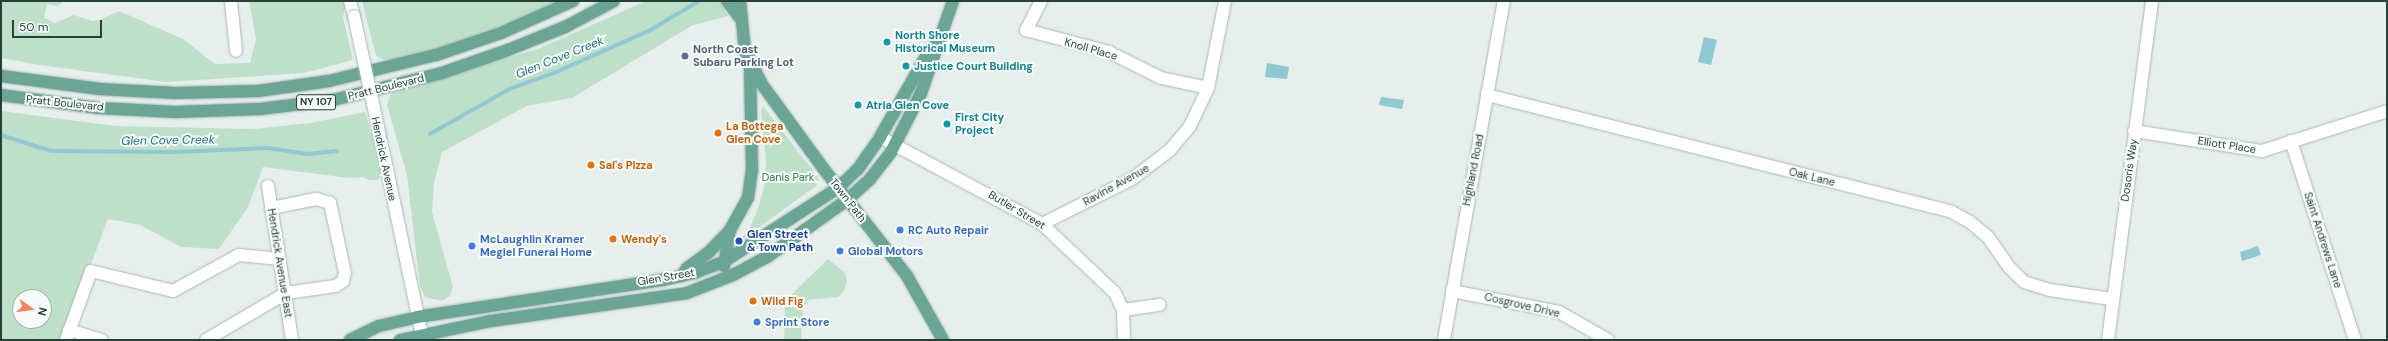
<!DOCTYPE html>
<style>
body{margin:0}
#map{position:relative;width:2388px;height:341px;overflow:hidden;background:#e6efeb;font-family:"DM Sans",sans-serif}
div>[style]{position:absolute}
.green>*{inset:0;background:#bfe0c8}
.water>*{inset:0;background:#8ec9d4}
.stream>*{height:3.5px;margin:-1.75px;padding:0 1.75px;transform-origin:1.75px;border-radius:1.75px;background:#8ec9d4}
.roads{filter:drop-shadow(0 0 1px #a8b8b2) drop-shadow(0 0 1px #a8b8b2)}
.minor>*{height:12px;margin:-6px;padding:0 6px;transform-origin:6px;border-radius:6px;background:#fff}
.major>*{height:12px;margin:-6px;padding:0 6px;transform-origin:6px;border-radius:6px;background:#6aa596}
.bridges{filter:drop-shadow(0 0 1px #a8b8b2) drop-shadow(0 0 1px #a8b8b2)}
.minor-bridge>*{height:12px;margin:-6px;padding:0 6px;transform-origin:6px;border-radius:6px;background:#fff}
.dots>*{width:11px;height:11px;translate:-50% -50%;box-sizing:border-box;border:2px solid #f7fbf9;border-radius:50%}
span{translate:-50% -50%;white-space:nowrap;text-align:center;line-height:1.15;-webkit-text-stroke:4px #f7fbf9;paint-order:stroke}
.shield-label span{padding:1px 3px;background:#f7fbf9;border:1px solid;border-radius:3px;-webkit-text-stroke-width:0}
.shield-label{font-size:10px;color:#24423a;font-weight:700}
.culture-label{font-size:11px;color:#0d838f;font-weight:700}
.left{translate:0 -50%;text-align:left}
.street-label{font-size:11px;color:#24423a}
.service-label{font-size:11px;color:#4e5e75;font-weight:700}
.food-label{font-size:11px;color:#c56008;font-weight:700}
.park-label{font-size:11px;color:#2d7a4b}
.shop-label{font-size:11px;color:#366cbe;font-weight:700}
.transit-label{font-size:11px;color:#164399;font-weight:700}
.water-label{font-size:12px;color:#1c6f80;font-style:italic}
.frame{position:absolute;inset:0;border:2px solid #24423a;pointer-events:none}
.north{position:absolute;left:12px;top:289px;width:40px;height:40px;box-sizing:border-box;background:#f7fbf9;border:1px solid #a3b1ad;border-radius:50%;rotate:104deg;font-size:11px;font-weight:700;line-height:16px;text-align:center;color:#24423a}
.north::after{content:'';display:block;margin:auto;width:14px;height:18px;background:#f4845f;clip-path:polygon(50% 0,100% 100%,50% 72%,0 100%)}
.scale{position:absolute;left:12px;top:20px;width:90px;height:18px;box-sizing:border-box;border:2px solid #24423a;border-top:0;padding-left:5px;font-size:12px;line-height:14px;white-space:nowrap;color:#24423a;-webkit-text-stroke:3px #f7fbf9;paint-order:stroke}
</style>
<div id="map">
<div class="green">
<div style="clip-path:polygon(1px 1px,64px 1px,58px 6px,47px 4px,44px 18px,55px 23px,74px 15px,92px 21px,99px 20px,119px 11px,183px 39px,215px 64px,250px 63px,256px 39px,249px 1px,347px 1px,343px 17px,353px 60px,304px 73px,166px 82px,40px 65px,1px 58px)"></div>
<div style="clip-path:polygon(362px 1px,559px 1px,517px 20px,453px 43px,402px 58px,385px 60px,376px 56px)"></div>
<div style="clip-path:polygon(646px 1px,719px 1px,728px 16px,693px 25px,572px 98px,527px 106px,442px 152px,434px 183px,432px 212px,453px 287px,450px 296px,442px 301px,425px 297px,420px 286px,407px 175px,387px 105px,390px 95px,399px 88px,538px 49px)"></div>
<div style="clip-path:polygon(763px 106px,819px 179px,816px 186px,743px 239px,742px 237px,750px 228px,758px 208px,764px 187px,766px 161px,761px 110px)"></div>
<div style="clip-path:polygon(evenodd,1px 111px,116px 126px,253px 129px,310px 123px,365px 112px,382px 167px,381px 175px,378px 180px,370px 180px,363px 177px,349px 178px,263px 167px,248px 207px,219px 249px,181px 247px,140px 225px,108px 219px,62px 340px,1px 340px,1px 111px,20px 297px,44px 297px,44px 321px,20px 321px,20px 297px)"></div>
<div style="clip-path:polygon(828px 259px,845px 273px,847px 282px,844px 291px,838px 297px,808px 300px,803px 307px,801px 340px,784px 340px,785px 308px,793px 293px)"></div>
</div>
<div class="water">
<div style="clip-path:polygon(1704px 37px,1717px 40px,1711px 65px,1698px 62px)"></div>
<div style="clip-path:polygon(1267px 63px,1289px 67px,1287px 79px,1265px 77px)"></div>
<div style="clip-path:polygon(1381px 97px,1404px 100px,1402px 109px,1379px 105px)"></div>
<div style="clip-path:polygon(2258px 246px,2261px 255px,2242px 261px,2240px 252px)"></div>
</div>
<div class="stream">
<div style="left:430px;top:134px;width:92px;rotate:-29.4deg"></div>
<div style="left:510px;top:89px;width:47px;rotate:-20deg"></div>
<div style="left:554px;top:73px;width:104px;rotate:-23.9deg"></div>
<div style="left:649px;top:31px;width:58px;rotate:-31deg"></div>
<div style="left:1px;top:135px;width:52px;rotate:17.7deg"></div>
<div style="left:51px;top:151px;width:124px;rotate:0.5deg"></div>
<div style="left:175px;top:152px;width:93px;rotate:-2.5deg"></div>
<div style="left:268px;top:148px;width:40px;rotate:8.5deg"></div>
<div style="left:308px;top:154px;width:29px;rotate:-6deg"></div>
</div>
<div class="roads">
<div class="minor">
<div style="left:231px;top:1px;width:50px;rotate:84.3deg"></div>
<div style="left:350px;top:1px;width:16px;rotate:75deg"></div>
<div style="left:1041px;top:1px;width:33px;rotate:117deg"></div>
<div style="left:1026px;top:30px;width:86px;rotate:14.8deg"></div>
<div style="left:1109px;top:52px;width:58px;rotate:26.6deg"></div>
<div style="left:1161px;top:78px;width:48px;rotate:12deg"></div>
<div style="left:1487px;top:95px;width:479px;rotate:14.1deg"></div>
<div style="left:1952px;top:212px;width:21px;rotate:29deg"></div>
<div style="left:1970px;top:222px;width:23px;rotate:40deg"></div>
<div style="left:1988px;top:237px;width:37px;rotate:55deg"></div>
<div style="left:2009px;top:267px;width:21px;rotate:45deg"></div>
<div style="left:2024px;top:282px;width:27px;rotate:17deg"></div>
<div style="left:2050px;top:290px;width:62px;rotate:8.4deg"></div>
<div style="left:2134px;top:131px;width:130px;rotate:8.9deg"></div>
<div style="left:2262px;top:151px;width:131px;rotate:-17.7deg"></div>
<div style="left:380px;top:136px;width:208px;rotate:78.1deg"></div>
<div style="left:880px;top:137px;width:184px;rotate:28.2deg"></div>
<div style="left:1042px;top:224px;width:100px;rotate:43.4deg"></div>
<div style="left:1115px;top:293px;width:19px;rotate:65deg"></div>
<div style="left:1123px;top:310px;width:30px;rotate:88deg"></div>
<div style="left:2291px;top:141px;width:209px;rotate:72.2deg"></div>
<div style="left:268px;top:186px;width:156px;rotate:81.1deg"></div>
<div style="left:1042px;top:224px;width:101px;rotate:-26.6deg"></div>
<div style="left:1132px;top:179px;width:48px;rotate:-37.3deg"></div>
<div style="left:1170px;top:150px;width:31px;rotate:-50deg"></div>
<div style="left:1190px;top:126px;width:42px;rotate:-64.7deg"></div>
<div style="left:1208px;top:88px;width:89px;rotate:-78.9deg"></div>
<div style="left:1452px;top:291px;width:109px;rotate:11.1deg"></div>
<div style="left:1559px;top:312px;width:56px;rotate:29.7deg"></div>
<div style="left:1123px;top:310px;width:37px;rotate:-8deg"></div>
<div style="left:69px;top:330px;width:34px;rotate:17deg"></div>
<div style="left:66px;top:340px;width:73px;rotate:-70.1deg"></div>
<div style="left:91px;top:271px;width:84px;rotate:13.7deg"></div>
<div style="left:173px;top:291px;width:75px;rotate:-28.6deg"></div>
<div style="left:239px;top:255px;width:41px;rotate:5.6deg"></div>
<div style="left:206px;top:340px;width:93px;rotate:-30.4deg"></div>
<div style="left:286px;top:293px;width:50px;rotate:-8deg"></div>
<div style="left:336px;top:286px;width:9px;rotate:-36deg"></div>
<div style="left:343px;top:281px;width:8px;rotate:-76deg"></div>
<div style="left:345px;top:273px;width:72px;rotate:-102.1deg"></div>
<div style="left:330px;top:203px;width:15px;rotate:-164deg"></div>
<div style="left:316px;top:199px;width:46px;rotate:168.7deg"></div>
<div style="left:1444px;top:340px;width:344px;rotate:-80deg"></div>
<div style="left:2108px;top:340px;width:342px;rotate:-82.6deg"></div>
</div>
<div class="major">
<div style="left:727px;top:1px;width:20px;rotate:53deg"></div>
<div style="left:740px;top:1px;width:50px;rotate:84.3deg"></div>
<div style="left:745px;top:51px;width:36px;rotate:63deg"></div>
<div style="left:761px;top:83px;width:105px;rotate:53.9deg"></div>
<div style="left:823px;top:168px;width:137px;rotate:52.1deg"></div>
<div style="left:907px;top:276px;width:73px;rotate:60.6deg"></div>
<div style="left:1px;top:76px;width:100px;rotate:7.5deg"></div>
<div style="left:100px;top:89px;width:75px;rotate:3.1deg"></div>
<div style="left:175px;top:93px;width:83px;rotate:-1.4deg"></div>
<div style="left:258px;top:91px;width:72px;rotate:-8deg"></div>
<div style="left:329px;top:81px;width:110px;rotate:-13.7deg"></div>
<div style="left:436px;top:55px;width:69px;rotate:-18.7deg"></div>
<div style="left:501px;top:33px;width:79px;rotate:-24deg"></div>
<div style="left:1px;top:95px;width:99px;rotate:7.6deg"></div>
<div style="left:99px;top:108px;width:76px;rotate:3deg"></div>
<div style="left:175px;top:112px;width:85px;rotate:-2deg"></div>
<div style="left:260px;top:109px;width:74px;rotate:-7deg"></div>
<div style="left:333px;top:100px;width:112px;rotate:-13.9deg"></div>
<div style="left:442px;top:73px;width:70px;rotate:-19.2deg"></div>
<div style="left:508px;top:50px;width:61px;rotate:-22deg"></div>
<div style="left:565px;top:27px;width:55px;rotate:-28deg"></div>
<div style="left:724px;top:266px;width:36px;rotate:-81deg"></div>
<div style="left:682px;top:276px;width:9px;rotate:-58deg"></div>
<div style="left:687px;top:268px;width:27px;rotate:-36deg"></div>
<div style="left:709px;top:252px;width:30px;rotate:-46deg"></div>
<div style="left:730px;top:230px;width:37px;rotate:-61deg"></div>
<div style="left:748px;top:198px;width:27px;rotate:-82deg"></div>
<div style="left:752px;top:171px;width:108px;rotate:-91.1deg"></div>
<div style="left:350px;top:340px;width:32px;rotate:-26deg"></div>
<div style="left:379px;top:326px;width:39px;rotate:-13deg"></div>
<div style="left:417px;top:317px;width:249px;rotate:-8.6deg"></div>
<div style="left:663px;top:280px;width:35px;rotate:-13deg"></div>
<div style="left:697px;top:272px;width:30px;rotate:-21deg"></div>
<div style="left:725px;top:261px;width:135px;rotate:-32.9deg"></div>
<div style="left:838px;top:188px;width:28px;rotate:-44deg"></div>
<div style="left:858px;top:169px;width:39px;rotate:-55deg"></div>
<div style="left:880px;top:137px;width:91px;rotate:-60.3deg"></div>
<div style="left:925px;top:58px;width:15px;rotate:-53deg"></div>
<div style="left:400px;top:340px;width:93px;rotate:-11.8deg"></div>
<div style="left:491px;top:321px;width:198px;rotate:-8.1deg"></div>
<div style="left:687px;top:293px;width:49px;rotate:-21.4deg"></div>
<div style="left:733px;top:275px;width:38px;rotate:-28deg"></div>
<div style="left:767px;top:257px;width:98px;rotate:-35.5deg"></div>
<div style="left:847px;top:200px;width:31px;rotate:-42deg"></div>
<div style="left:870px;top:179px;width:34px;rotate:-52deg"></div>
<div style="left:891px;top:152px;width:66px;rotate:-63deg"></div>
<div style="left:921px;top:93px;width:97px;rotate:-70.8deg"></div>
</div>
</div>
<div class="bridges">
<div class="minor-bridge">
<div style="left:354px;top:16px;width:123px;rotate:77.8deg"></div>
</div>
</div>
<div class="dots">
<div style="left:887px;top:42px;background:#0f9aa8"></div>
<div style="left:685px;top:56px;background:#5c6f8a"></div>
<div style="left:906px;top:66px;background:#0f9aa8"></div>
<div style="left:858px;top:105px;background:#0f9aa8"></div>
<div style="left:947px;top:124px;background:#0f9aa8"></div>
<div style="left:718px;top:133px;background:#e8710a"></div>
<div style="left:591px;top:165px;background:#e8710a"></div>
<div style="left:900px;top:230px;background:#3f7fe0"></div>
<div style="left:613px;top:239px;background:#e8710a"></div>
<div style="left:739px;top:241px;background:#1a4fb4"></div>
<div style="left:472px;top:246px;background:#3f7fe0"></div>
<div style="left:840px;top:251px;background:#3f7fe0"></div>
<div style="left:753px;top:301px;background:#e8710a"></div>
<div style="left:757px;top:322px;background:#3f7fe0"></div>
</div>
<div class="shield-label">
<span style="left:316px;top:102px">NY 107</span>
</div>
<div class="culture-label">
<span class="left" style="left:895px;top:42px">North Shore<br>Historical Museum</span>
<span class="left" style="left:914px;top:66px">Justice Court Building</span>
<span class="left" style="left:866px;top:105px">Atria Glen Cove</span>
<span class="left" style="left:955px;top:124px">First City<br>Project</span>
</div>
<div class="street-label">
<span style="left:1091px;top:49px;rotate:16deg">Knoll Place</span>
<span style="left:386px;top:87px;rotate:-14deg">Pratt Boulevard</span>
<span style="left:65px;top:103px;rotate:6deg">Pratt Boulevard</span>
<span style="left:2227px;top:145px;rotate:9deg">Elliott Place</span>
<span style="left:384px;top:159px;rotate:78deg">Hendrick Avenue</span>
<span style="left:1473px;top:170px;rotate:-79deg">Highland Road</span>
<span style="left:2129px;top:170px;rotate:-82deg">Dosoris Way</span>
<span style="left:1812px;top:177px;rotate:14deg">Oak Lane</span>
<span style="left:1116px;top:185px;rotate:-29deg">Ravine Avenue</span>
<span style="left:848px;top:200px;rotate:52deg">Town Path</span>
<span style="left:1017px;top:210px;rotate:31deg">Butler Street</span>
<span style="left:2323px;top:240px;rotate:72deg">Saint Andrews Lane</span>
<span style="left:280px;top:263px;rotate:81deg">Hendrick Avenue East</span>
<span style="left:666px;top:277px;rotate:-10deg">Glen Street</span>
<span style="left:1522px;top:305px;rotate:13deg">Cosgrove Drive</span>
</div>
<div class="service-label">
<span class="left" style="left:693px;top:56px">North Coast<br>Subaru Parking Lot</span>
</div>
<div class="food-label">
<span class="left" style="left:726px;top:133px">La Bottega<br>Glen Cove</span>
<span class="left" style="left:599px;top:165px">Sal's Pizza</span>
<span class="left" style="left:621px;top:239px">Wendy's</span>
<span class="left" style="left:761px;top:301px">Wild Fig</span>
</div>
<div class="park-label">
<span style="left:788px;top:177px">Danis Park</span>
</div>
<div class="shop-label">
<span class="left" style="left:908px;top:230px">RC Auto Repair</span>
<span class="left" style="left:480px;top:246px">McLaughlin Kramer<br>Megiel Funeral Home</span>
<span class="left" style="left:848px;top:251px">Global Motors</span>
<span class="left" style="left:765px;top:322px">Sprint Store</span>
</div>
<div class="transit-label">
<span class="left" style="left:747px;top:241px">Glen Street<br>&amp; Town Path</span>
</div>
<div class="water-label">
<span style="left:560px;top:58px;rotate:-22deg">Glen Cove Creek</span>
<span style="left:168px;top:141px;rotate:-1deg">Glen Cove Creek</span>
</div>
<div class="frame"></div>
<div class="north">N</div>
<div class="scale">50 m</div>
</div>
